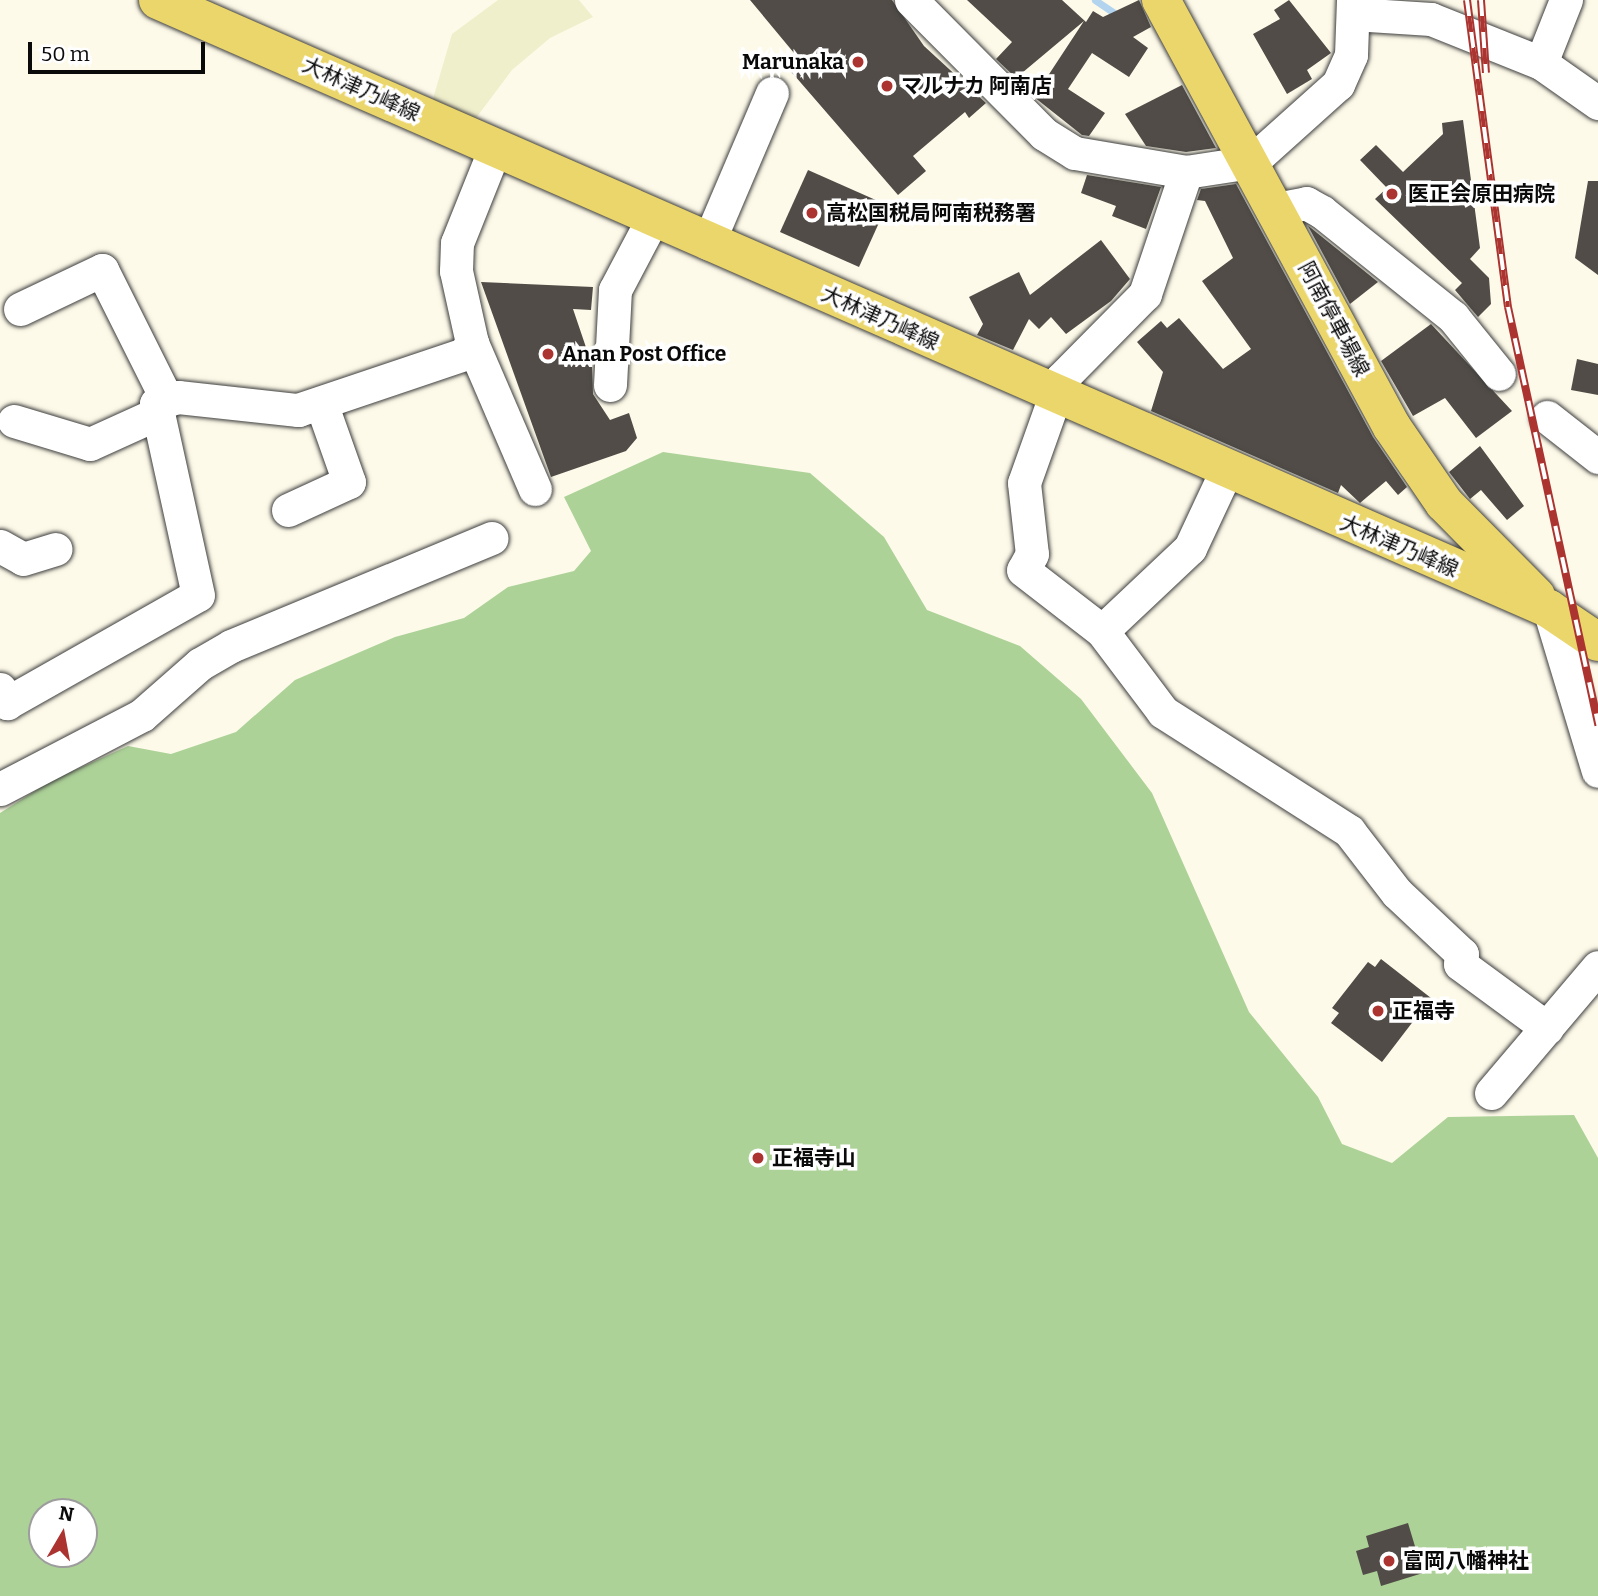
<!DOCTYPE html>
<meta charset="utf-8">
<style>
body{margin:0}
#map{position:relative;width:1598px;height:1596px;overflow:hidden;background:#fdfae9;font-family:Bitter,"Noto Sans JP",serif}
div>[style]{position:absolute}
.farmland>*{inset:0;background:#f0efcc}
.forest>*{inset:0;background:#add298}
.stream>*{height:7px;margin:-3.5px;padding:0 3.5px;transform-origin:3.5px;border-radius:3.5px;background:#b3d4ef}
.building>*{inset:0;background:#514c47}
.roads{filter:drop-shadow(0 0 2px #3d3d3d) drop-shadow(0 0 2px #3d3d3d)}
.minor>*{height:33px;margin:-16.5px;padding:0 16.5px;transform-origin:16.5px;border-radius:16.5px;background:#fff}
.major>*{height:38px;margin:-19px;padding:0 19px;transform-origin:19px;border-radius:19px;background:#ebd66b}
.rail>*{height:8px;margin-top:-4px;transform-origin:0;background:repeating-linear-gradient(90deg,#fff 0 16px,#ab3431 0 32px);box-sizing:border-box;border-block:2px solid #ab3431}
.dots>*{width:19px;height:19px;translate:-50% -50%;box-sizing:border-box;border:4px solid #fff;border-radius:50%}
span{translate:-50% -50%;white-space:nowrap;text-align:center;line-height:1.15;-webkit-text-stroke:7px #fff;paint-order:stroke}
.poi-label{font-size:21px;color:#0a0a0a;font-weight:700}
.right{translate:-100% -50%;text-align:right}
.left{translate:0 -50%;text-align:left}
.street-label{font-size:21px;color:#0a0a0a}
.north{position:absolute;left:28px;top:1498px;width:70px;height:70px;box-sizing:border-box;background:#fff;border:2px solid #9d9d9d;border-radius:50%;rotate:10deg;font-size:19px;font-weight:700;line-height:28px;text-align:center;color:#0a0a0a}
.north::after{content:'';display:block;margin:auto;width:24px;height:32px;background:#ab3431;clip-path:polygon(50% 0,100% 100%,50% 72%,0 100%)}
.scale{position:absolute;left:28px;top:42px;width:177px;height:32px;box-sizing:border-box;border:4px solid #0a0a0a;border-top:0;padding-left:9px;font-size:21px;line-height:24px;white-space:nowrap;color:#0a0a0a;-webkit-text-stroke:5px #fff;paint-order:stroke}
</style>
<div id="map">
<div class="farmland">
<div style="clip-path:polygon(498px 0,579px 0,593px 17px,550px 38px,512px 70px,476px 118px,432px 102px,452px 34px)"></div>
</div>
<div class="forest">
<div style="clip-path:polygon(evenodd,663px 452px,810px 473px,884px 537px,927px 610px,1020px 646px,1081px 699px,1152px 793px,1249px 1012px,1318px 1097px,1342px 1144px,1392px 1163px,1448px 1117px,1574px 1115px,1598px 1158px,1598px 1596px,0 1596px,0 813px,51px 781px,128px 746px,171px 754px,236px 732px,295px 680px,395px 637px,464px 618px,508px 587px,574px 571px,591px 551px,564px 497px,663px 452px,42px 1512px,84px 1512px,84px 1554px,42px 1554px,42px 1512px)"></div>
</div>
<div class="stream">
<div style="left:1095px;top:0;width:30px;rotate:34deg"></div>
</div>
<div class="building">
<div style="clip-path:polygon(750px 0,892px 0,924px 46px,986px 103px,969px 118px,965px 112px,913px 156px,926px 171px,898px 195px,788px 68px,799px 59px)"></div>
<div style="clip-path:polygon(967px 0,1062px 0,1086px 22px,1093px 11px,1103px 17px,1139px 0,1151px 27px,1133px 37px,1148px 48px,1129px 77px,1092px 53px,1068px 89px,1105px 113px,1089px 136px,1082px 135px,1034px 97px,1084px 21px,1016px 78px,996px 59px,1012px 42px)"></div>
<div style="clip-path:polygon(1289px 0,1331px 53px,1307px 70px,1312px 79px,1287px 94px,1253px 34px,1280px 19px,1274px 10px)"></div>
<div style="clip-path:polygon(1182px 85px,1216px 148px,1186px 152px,1146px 146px,1125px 114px)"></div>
<div style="clip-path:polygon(1463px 120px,1480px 248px,1470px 259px,1489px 278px,1491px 304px,1478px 317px,1455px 290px,1462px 283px,1375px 199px,1387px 188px,1360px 160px,1376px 145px,1403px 172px,1443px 134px,1442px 123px)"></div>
<div style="clip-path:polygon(808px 170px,887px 205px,859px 267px,780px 232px)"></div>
<div style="clip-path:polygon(1087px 175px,1161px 187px,1146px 229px,1112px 216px,1116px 206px,1081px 193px)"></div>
<div style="clip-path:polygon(1588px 181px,1598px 181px,1598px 275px,1575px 258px)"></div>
<div style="clip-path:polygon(1236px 184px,1373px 437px,1407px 487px,1398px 495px,1386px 481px,1360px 503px,1341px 485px,1338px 493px,1151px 411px,1163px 372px,1137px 342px,1161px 321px,1167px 328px,1179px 318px,1223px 369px,1251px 349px,1202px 281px,1233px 258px,1205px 201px,1197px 200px,1201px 189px)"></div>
<div style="clip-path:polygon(1308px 226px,1311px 228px,1378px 282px,1350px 304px)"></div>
<div style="clip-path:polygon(1101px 240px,1130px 279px,1111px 301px,1066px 334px,1051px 317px,1039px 329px,1029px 319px,1013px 350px,977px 335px,983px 324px,969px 297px,1019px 272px,1030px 295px)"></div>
<div style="clip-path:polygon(481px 282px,593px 287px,591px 310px,573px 309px,592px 365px,593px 394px,610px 420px,629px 413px,637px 438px,626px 451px,551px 477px)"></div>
<div style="clip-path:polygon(1431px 324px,1512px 411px,1476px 438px,1445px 398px,1413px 416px,1381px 361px)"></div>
<div style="clip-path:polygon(1577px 359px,1598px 364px,1598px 395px,1571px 390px)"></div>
<div style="clip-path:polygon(1480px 446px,1524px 506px,1507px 520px,1481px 490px,1470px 499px,1449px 472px)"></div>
<div style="clip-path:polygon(1381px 959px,1431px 998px,1382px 1062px,1331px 1023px,1339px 1013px,1332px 1008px,1368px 962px,1375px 967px)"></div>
<div style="clip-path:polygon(1408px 1523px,1423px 1573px,1381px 1586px,1377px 1571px,1363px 1575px,1356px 1551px,1369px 1547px,1366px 1536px)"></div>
</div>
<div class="roads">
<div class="minor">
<div style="left:911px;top:0;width:189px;rotate:45.2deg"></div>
<div style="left:1044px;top:134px;width:36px;rotate:32deg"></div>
<div style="left:1075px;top:153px;width:113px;rotate:9.7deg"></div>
<div style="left:1353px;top:0;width:55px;rotate:92.1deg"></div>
<div style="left:1351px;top:55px;width:32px;rotate:114deg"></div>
<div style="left:1338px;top:84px;width:117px;rotate:138.1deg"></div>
<div style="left:1251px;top:162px;width:66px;rotate:171.3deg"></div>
<div style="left:1186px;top:172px;width:129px;rotate:108.6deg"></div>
<div style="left:1145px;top:294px;width:120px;rotate:134.7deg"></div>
<div style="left:1061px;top:379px;width:110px;rotate:109.6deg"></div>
<div style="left:1024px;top:483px;width:71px;rotate:83.6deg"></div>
<div style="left:1032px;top:554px;width:18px;rotate:119deg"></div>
<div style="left:1023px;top:570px;width:100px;rotate:37.7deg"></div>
<div style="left:1102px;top:631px;width:101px;rotate:53deg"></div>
<div style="left:1163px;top:712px;width:221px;rotate:32.6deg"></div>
<div style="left:1349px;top:831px;width:78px;rotate:52.3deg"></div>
<div style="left:1397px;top:893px;width:89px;rotate:43.2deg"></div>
<div style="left:1462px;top:954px;width:10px;rotate:101deg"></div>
<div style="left:1460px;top:964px;width:108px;rotate:36.3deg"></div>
<div style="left:1353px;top:14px;width:78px;rotate:3.7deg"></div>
<div style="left:1431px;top:19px;width:118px;rotate:21.8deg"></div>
<div style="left:1541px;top:63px;width:70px;rotate:35.1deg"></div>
<div style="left:1541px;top:63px;width:68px;rotate:-68.4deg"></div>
<div style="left:1276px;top:209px;width:31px;rotate:-11deg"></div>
<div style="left:1306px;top:203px;width:18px;rotate:29deg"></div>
<div style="left:1322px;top:212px;width:168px;rotate:38.7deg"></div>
<div style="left:1453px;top:317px;width:73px;rotate:51.1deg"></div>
<div style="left:708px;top:243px;width:163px;rotate:-66.9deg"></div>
<div style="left:20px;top:309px;width:91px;rotate:-25.4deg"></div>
<div style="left:102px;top:270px;width:143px;rotate:63.4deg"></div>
<div style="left:472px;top:343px;width:159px;rotate:66.7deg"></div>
<div style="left:610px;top:385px;width:95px;rotate:-87deg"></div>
<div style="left:615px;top:290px;width:81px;rotate:-62.2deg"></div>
<div style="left:1547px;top:417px;width:65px;rotate:38.1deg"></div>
<div style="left:14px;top:421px;width:79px;rotate:16.8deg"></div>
<div style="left:90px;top:444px;width:72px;rotate:-24.4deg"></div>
<div style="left:288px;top:510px;width:67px;rotate:-24.7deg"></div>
<div style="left:349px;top:482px;width:84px;rotate:-109.5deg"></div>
<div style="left:0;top:546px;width:26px;rotate:29deg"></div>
<div style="left:23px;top:559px;width:34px;rotate:-17deg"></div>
<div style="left:1549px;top:609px;width:169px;rotate:73.2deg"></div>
<div style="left:1102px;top:631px;width:121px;rotate:-43.3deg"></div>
<div style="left:1190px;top:548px;width:85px;rotate:-64.9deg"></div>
<div style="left:0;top:689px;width:16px;rotate:63deg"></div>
<div style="left:7px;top:703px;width:219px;rotate:-29.5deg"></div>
<div style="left:198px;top:595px;width:196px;rotate:-102.4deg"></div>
<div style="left:156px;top:404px;width:23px;rotate:-18deg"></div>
<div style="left:178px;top:397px;width:121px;rotate:6.2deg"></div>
<div style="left:298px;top:410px;width:175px;rotate:-18.6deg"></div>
<div style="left:464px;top:354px;width:14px;rotate:-54deg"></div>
<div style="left:472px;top:343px;width:74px;rotate:-102.5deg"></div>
<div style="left:456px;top:271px;width:28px;rotate:-88deg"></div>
<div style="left:457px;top:243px;width:102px;rotate:-68.2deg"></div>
<div style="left:0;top:789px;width:160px;rotate:-27.5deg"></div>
<div style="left:142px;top:715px;width:77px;rotate:-41.3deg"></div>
<div style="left:200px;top:664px;width:36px;rotate:-30deg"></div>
<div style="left:231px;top:646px;width:282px;rotate:-22.5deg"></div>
<div style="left:1491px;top:1093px;width:165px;rotate:-49.7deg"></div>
</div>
<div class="major">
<div style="left:158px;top:0;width:1518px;rotate:23.64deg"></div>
<div style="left:1549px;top:609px;width:59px;rotate:34deg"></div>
<div style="left:1161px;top:0;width:485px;rotate:61.6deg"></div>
<div style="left:1392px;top:427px;width:92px;rotate:55.6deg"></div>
<div style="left:1444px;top:503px;width:131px;rotate:45.3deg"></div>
</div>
</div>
<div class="rail">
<div style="left:1467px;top:0;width:310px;rotate:82.4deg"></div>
<div style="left:1508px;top:307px;width:428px;rotate:77.8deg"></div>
<div style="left:1481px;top:0;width:73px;rotate:86.1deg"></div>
</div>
<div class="dots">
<div style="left:858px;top:62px;background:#ab3431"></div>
<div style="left:887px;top:86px;background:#ab3431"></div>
<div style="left:1392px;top:194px;background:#ab3431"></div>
<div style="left:812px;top:213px;background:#ab3431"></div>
<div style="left:548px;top:354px;background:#ab3431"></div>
<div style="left:1378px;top:1011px;background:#ab3431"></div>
<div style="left:758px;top:1158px;background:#ab3431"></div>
<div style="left:1389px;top:1561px;background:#ab3431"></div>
</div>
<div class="poi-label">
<span class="right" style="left:844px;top:62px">Marunaka</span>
<span class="left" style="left:901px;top:86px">マルナカ 阿南店</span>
<span class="left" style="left:1408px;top:194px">医正会原田病院</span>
<span class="left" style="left:826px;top:213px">高松国税局阿南税務署</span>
<span class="left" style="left:562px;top:354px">Anan Post Office</span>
<span class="left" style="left:1392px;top:1011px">正福寺</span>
<span class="left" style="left:772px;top:1158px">正福寺山</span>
<span class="left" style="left:1403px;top:1561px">富岡八幡神社</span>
</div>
<div class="street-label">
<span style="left:361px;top:89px;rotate:24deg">大林津乃峰線</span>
<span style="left:880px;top:318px;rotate:24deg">大林津乃峰線</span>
<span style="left:1334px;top:319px;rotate:62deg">阿南停車場線</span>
<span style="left:1399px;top:546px;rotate:23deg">大林津乃峰線</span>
</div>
<div class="north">N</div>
<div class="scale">50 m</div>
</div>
